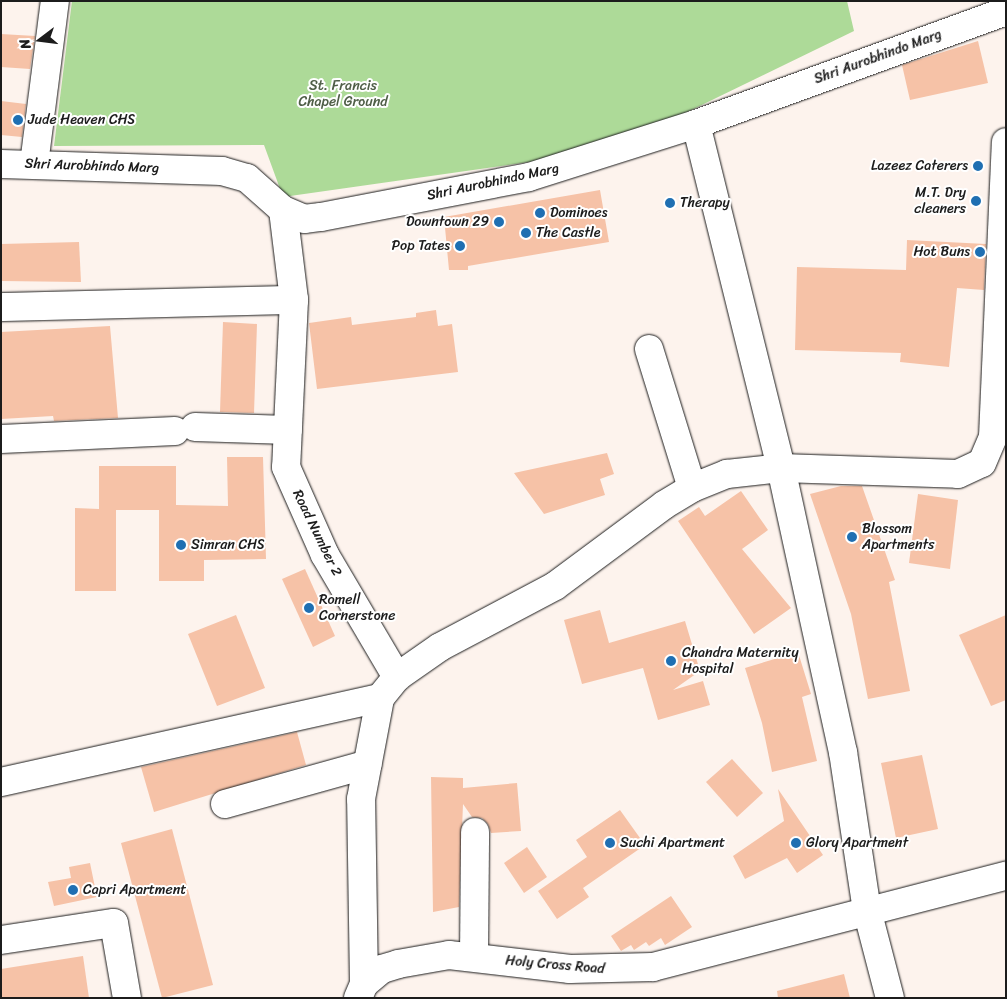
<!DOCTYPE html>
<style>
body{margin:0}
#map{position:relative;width:1007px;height:999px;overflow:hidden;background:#fdf3ed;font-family:Sriracha,sans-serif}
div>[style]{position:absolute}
.green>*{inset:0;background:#adda98}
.building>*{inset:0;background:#f6c2a7}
.roads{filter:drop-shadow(0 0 1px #1c1c1c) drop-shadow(0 0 1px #1c1c1c)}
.minor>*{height:28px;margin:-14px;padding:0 14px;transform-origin:14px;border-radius:14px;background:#fff}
.dots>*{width:14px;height:14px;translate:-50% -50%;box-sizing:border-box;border:2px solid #fff;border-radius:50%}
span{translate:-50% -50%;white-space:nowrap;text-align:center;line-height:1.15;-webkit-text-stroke:4px #fff;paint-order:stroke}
.street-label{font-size:14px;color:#1c1c1c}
.park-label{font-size:14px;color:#4f5e47}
.poi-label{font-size:14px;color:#1c1c1c}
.left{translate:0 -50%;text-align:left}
.right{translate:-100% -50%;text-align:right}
.frame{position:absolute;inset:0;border:2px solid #1c1c1c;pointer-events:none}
.north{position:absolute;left:15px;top:15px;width:50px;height:50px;-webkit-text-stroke:4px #fff;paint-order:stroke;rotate:255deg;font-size:14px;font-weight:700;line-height:20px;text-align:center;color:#1c1c1c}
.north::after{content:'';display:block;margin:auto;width:18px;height:22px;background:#1c1c1c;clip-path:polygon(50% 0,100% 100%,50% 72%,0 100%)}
</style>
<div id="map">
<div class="green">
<div style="clip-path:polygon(72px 1px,847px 1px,854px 31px,607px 151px,283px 197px,264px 145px,54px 146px)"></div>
</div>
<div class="building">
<div style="clip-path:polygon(1px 34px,35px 36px,30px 69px,1px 67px)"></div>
<div style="clip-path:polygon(978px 41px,988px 83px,910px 100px,902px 65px)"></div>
<div style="clip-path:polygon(1px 101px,26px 104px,22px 137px,1px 135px)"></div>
<div style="clip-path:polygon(600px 190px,609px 242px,468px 266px,468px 270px,449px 270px,444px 217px)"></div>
<div style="clip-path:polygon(907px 240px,986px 244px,984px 290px,957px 288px,949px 367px,900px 362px,901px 353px,795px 350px,797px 267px,906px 270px)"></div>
<div style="clip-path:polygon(79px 242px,81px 282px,1px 281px,1px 244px)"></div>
<div style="clip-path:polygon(436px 310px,438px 326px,452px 324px,458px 372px,317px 389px,309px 323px,351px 317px,352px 325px,416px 317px,416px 313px)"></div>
<div style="clip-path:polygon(223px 322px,257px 324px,254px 413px,220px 412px)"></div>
<div style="clip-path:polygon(110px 326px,118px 418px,54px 421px,53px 416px,1px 419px,1px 332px)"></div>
<div style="clip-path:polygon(607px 453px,614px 474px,600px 479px,605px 495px,544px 514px,514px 473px)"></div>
<div style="clip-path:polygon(227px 457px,263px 457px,266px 559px,204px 560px,204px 581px,159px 581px,159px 510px,116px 510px,116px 591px,75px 591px,75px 508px,99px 509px,99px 466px,176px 466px,176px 505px,228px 506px)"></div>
<div style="clip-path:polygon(841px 486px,862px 486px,895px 580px,889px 582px,910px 691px,868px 699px,851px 614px,810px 494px)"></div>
<div style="clip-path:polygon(741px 491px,768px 530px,742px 549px,791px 608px,754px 634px,678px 521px,699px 507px,705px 516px)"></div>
<div style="clip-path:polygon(918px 494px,958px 500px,950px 569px,909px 563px)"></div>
<div style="clip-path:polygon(305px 569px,335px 636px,313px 647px,282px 579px)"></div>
<div style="clip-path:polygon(600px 610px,609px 643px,685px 621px,700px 671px,673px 690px,703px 681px,710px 705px,658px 720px,643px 668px,582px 684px,564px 620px)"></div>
<div style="clip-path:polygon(236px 615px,265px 688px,217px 706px,188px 634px)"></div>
<div style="clip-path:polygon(1006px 615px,1006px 700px,991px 706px,959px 635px)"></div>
<div style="clip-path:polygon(798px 652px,811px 694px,802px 697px,817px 761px,772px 772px,762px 723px,745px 668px)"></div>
<div style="clip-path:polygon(297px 732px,306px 765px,154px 812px,141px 767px)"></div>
<div style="clip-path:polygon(922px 755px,938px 829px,896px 838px,881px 763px)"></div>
<div style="clip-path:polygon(732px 759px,763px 793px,737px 817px,706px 782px)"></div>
<div style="clip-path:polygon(431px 777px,463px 778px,463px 788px,517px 783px,521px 831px,491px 833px,488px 824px,482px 818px,472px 817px,463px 804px,459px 907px,433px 912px)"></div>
<div style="clip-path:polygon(778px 789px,823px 855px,797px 873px,787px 858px,745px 879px,733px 856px,784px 821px)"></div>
<div style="clip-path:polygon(620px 810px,645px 845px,583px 888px,589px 897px,557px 919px,538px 891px,587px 857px,576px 840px)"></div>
<div style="clip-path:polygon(172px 829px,213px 985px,162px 998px,121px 843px)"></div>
<div style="clip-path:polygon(527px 847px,547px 877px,524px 893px,504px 863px)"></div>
<div style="clip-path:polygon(90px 863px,97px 897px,54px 906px,48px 882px,71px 878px,69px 867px)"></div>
<div style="clip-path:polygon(671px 896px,692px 927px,665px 945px,661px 938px,649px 946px,646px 942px,634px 950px,631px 945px,621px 951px,611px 936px)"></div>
<div style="clip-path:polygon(83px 956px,89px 998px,1px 998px,1px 969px)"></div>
<div style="clip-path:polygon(844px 974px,850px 998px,778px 998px,777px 991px)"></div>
</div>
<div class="roads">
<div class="minor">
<div style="left:696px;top:124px;width:354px;rotate:76.1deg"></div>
<div style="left:781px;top:468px;width:291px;rotate:77.7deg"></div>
<div style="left:843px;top:752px;width:160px;rotate:81.4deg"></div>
<div style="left:867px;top:910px;width:91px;rotate:75.4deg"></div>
<div style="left:1px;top:164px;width:221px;rotate:1.8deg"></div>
<div style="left:222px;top:171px;width:26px;rotate:16deg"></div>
<div style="left:247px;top:178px;width:48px;rotate:41.6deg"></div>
<div style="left:283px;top:210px;width:23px;rotate:23deg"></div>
<div style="left:304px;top:219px;width:17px;rotate:-7deg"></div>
<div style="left:321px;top:217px;width:212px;rotate:-10.9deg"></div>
<div style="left:529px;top:177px;width:175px;rotate:-17.6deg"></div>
<div style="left:696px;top:124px;width:330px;rotate:-20deg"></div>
<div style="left:34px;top:164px;width:164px;rotate:-82.7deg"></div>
<div style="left:283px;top:210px;width:91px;rotate:83deg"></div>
<div style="left:294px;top:300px;width:167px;rotate:92.7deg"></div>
<div style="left:286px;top:467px;width:96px;rotate:66.1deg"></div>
<div style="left:325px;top:555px;width:142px;rotate:59.5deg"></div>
<div style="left:1px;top:307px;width:293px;rotate:-1.4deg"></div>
<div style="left:649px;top:349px;width:145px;rotate:72.8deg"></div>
<div style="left:195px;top:427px;width:93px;rotate:1.8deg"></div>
<div style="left:1px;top:439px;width:174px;rotate:-2.6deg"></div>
<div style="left:1px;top:782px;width:388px;rotate:-12.5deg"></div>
<div style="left:225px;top:804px;width:148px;rotate:-15.6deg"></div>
<div style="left:1px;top:940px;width:114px;rotate:-8.6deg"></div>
<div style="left:114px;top:923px;width:76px;rotate:80.2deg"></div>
<div style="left:474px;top:957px;width:125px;rotate:-89.5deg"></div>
<div style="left:364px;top:984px;width:23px;rotate:-40deg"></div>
<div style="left:382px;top:969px;width:17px;rotate:-17deg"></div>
<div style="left:398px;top:964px;width:52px;rotate:-10deg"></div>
<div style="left:449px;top:955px;width:122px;rotate:6.6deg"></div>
<div style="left:570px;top:969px;width:83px;rotate:-1.4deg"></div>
<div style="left:653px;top:967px;width:365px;rotate:-14.5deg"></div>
<div style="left:358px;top:998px;width:15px;rotate:-67deg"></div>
<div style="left:364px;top:984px;width:185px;rotate:-90.9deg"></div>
<div style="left:361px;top:799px;width:103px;rotate:-79.3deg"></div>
<div style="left:380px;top:698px;width:27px;rotate:-51deg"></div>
<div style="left:397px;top:677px;width:52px;rotate:-34.9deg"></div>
<div style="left:440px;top:647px;width:130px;rotate:-27.9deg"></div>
<div style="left:555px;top:586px;width:136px;rotate:-36.6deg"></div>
<div style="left:664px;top:505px;width:33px;rotate:-31deg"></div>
<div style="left:692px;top:488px;width:38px;rotate:-22deg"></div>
<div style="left:727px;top:474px;width:54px;rotate:-6.3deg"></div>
<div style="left:781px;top:468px;width:177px;rotate:1.9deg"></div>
<div style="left:958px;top:474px;width:26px;rotate:-25deg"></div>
<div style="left:982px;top:463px;width:28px;rotate:-67deg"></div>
<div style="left:993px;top:437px;width:295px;rotate:-87.5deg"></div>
</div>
</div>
<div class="dots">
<div style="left:18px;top:120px;background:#1f6fb2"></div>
<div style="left:978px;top:166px;background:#1f6fb2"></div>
<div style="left:976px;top:201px;background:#1f6fb2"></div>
<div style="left:670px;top:203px;background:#1f6fb2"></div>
<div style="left:540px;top:213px;background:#1f6fb2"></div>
<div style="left:499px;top:222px;background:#1f6fb2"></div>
<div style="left:526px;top:233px;background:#1f6fb2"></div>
<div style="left:460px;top:246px;background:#1f6fb2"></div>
<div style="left:980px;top:252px;background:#1f6fb2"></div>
<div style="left:852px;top:537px;background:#1f6fb2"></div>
<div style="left:181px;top:545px;background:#1f6fb2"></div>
<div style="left:309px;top:608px;background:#1f6fb2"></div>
<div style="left:671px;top:661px;background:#1f6fb2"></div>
<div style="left:610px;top:843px;background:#1f6fb2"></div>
<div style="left:796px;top:843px;background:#1f6fb2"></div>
<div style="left:73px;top:890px;background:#1f6fb2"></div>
</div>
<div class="street-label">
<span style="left:878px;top:57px;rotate:-20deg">Shri Aurobhindo Marg</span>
<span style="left:92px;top:166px;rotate:2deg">Shri Aurobhindo Marg</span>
<span style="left:493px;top:182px;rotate:-12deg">Shri Aurobhindo Marg</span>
<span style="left:317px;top:533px;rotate:64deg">Road Number 2</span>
<span style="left:555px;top:965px;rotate:5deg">Holy Cross Road</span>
</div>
<div class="park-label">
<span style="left:343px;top:94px">St. Francis<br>Chapel Ground</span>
</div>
<div class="poi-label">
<span class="left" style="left:28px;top:120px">Jude Heaven CHS</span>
<span class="right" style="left:968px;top:166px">Lazeez Caterers</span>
<span class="right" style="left:966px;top:201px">M.T. Dry<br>cleaners</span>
<span class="left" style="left:680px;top:203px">Therapy</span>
<span class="left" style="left:550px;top:213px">Dominoes</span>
<span class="right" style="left:489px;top:222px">Downtown 29</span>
<span class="left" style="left:536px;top:233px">The Castle</span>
<span class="right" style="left:450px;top:246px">Pop Tates</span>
<span class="right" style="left:970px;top:252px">Hot Buns</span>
<span class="left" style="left:862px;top:537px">Blossom<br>Apartments</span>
<span class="left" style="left:191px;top:545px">Simran CHS</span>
<span class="left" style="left:319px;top:608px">Romell<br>Cornerstone</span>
<span class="left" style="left:682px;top:661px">Chandra Maternity<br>Hospital</span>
<span class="left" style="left:620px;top:843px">Suchi Apartment</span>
<span class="left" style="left:806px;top:843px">Glory Apartment</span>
<span class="left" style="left:83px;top:890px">Capri Apartment</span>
</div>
<div class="frame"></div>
<div class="north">N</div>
</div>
